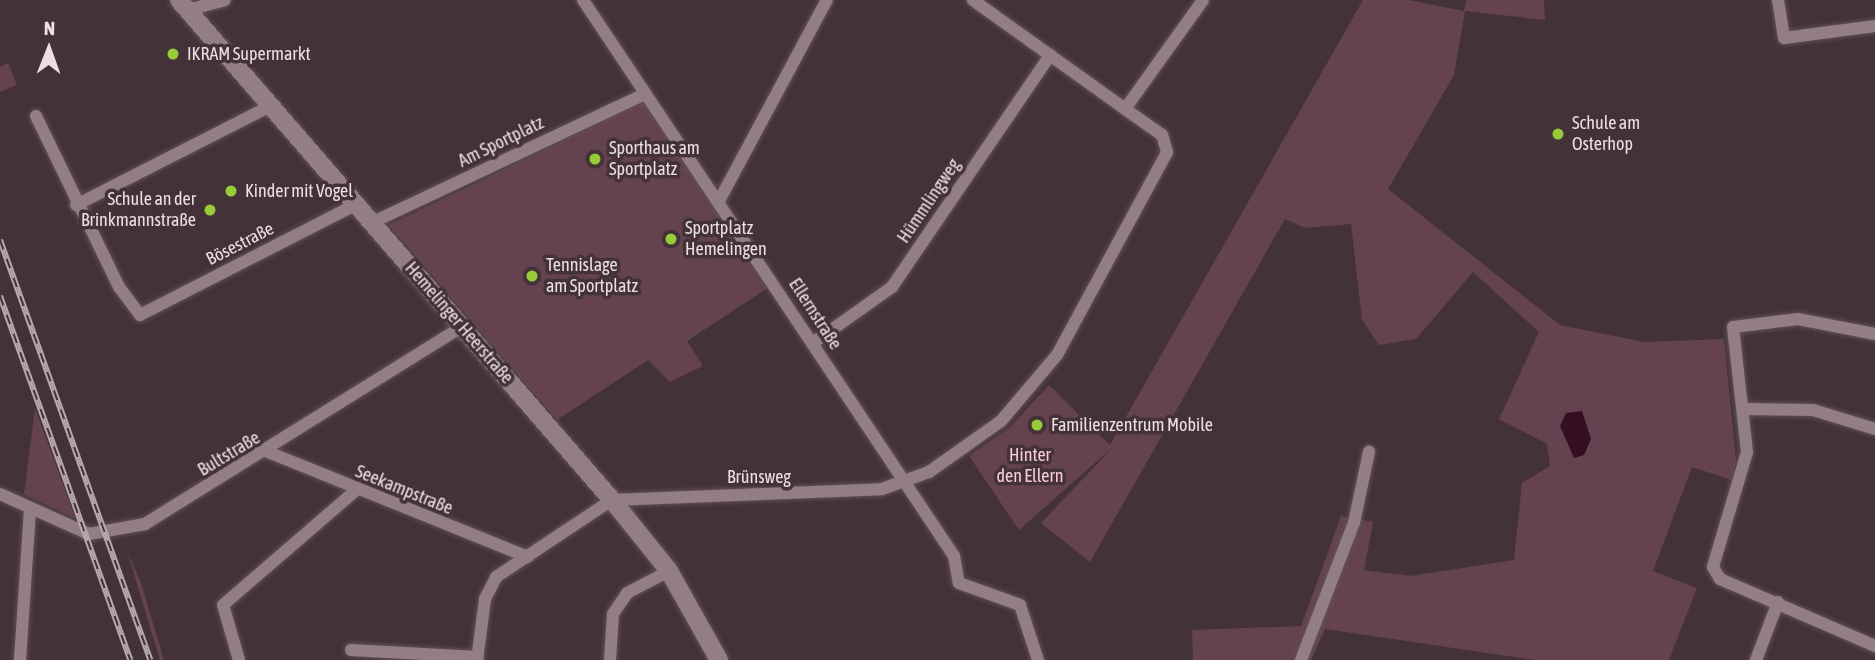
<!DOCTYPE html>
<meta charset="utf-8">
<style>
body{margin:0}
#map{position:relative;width:1875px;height:660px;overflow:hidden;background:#443239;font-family:"Asap Condensed",sans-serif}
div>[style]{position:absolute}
.green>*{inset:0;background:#654250}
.water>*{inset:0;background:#360e22}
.roads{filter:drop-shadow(0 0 2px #605157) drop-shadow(0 0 2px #605157)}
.street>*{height:12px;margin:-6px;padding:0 6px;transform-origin:6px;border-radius:6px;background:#937e86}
.secondary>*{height:18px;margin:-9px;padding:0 9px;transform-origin:9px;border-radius:9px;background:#937e86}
.rail>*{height:6px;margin-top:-3px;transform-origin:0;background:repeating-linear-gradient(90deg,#443239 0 10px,#b7a9ae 0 20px);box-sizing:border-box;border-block:2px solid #b7a9ae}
.dots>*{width:19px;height:19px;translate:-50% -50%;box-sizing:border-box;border:4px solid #443239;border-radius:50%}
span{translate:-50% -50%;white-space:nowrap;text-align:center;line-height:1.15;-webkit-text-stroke:7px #443239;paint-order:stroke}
.poi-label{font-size:18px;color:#ece0e4}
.left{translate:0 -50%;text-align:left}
.right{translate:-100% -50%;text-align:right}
.street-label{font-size:18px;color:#ece0e4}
.park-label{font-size:18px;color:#facbdd}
.north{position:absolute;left:14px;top:14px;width:70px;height:70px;-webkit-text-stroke:5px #443239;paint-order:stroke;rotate:1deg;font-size:19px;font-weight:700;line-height:28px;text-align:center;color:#ece0e4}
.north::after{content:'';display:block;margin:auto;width:24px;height:32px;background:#ece0e4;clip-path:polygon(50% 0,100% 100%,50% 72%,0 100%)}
</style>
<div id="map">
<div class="green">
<div style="clip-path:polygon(1363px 0,1409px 0,1464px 11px,1466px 0,1544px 0,1545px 20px,1465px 11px,1454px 75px,1388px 189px,1560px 325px,1644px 342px,1724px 339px,1736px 460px,1732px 480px,1692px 467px,1653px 571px,1697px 588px,1669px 660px,1534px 660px,1325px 629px,1311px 660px,1193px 660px,1192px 630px,1301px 626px,1341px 516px,1373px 522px,1364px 570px,1410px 576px,1514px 560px,1522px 483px,1550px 466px,1547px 444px,1499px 419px,1539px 332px,1473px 272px,1416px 339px,1379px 345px,1362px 320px,1351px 224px,1305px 228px,1285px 219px,1090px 562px,1041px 523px,1113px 447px,1019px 530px,969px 456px,1010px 427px,1049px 385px,1110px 445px)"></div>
<div style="clip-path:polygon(8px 63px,17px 85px,0 92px,0 67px)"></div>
<div style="clip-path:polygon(645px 101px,768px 288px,687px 341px,703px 366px,670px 382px,648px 360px,557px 420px,389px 225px)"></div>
<div style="clip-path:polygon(35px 408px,76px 519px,24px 494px)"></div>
<div style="clip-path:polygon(127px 551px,141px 583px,164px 660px,160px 660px)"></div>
</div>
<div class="water">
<div style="clip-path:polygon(1582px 411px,1591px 439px,1584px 455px,1574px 458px,1560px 426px,1566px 413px)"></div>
</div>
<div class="roads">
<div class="street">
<div style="left:583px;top:0;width:668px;rotate:56.29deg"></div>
<div style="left:954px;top:556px;width:27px;rotate:80deg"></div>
<div style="left:959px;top:583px;width:65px;rotate:19.8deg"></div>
<div style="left:1020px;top:605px;width:58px;rotate:71.9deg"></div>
<div style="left:973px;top:0;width:187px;rotate:35.6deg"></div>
<div style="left:1778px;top:0;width:38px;rotate:81deg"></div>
<div style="left:1784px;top:38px;width:92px;rotate:-7.5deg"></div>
<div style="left:188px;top:10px;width:38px;rotate:-15deg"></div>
<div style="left:36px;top:116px;width:190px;rotate:64.1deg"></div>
<div style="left:119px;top:287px;width:35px;rotate:53deg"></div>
<div style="left:140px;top:315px;width:244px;rotate:-27.1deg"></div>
<div style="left:719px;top:201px;width:228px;rotate:-61.8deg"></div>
<div style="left:76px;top:205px;width:218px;rotate:-27deg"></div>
<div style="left:373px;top:222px;width:301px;rotate:-25.2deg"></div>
<div style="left:1875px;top:334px;width:78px;rotate:-169deg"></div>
<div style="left:1798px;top:319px;width:65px;rotate:173deg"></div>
<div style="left:1733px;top:327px;width:126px;rotate:83.6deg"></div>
<div style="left:1747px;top:452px;width:120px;rotate:106.5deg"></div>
<div style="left:1713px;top:567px;width:14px;rotate:60deg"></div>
<div style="left:1720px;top:579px;width:169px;rotate:23.4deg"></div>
<div style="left:813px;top:343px;width:97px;rotate:-35.3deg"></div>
<div style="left:892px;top:287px;width:281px;rotate:-55.7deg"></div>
<div style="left:1743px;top:409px;width:70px;rotate:0.8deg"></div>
<div style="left:1813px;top:410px;width:65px;rotate:17deg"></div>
<div style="left:268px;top:452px;width:280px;rotate:22deg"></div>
<div style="left:0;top:494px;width:98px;rotate:24.2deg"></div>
<div style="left:89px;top:534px;width:57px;rotate:-10.1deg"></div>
<div style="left:145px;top:524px;width:372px;rotate:-31.9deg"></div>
<div style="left:351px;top:650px;width:127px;rotate:3.2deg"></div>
<div style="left:20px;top:660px;width:152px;rotate:-86.2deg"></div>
<div style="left:239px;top:660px;width:57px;rotate:-106.2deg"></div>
<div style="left:223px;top:605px;width:176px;rotate:-40.8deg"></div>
<div style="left:477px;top:660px;width:62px;rotate:-82.5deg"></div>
<div style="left:485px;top:599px;width:25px;rotate:-63deg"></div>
<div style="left:496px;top:577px;width:139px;rotate:-33.6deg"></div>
<div style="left:612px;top:500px;width:270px;rotate:-2.3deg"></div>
<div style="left:882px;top:489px;width:50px;rotate:-19.9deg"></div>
<div style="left:929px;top:472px;width:88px;rotate:-35.3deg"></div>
<div style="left:1001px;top:421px;width:87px;rotate:-49.7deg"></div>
<div style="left:1057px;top:355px;width:231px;rotate:-61.5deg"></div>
<div style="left:1167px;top:152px;width:18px;rotate:-106deg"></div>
<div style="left:1162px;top:135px;width:45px;rotate:-144.9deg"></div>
<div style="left:1125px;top:109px;width:134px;rotate:-54.4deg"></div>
<div style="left:610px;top:660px;width:46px;rotate:-86.3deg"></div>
<div style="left:613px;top:614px;width:25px;rotate:-56deg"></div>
<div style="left:627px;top:593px;width:47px;rotate:-27.6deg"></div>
<div style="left:1301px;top:660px;width:147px;rotate:-68.9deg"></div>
<div style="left:1354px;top:523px;width:73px;rotate:-78.1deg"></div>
<div style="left:1756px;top:660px;width:62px;rotate:-69.2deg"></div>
</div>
<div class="secondary">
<div style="left:179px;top:0;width:661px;rotate:49.11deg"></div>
<div style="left:612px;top:500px;width:91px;rotate:51.2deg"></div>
<div style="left:669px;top:571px;width:102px;rotate:60.7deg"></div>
</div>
</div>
<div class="rail">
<div style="left:0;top:240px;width:446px;rotate:70.3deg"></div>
<div style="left:0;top:296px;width:387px;rotate:70.3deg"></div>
</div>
<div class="dots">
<div style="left:173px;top:54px;background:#97cc38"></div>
<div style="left:1558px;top:134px;background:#97cc38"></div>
<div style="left:595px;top:159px;background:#97cc38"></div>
<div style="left:231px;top:191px;background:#97cc38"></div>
<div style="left:210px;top:210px;background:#97cc38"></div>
<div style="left:671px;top:239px;background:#97cc38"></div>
<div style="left:532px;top:276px;background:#97cc38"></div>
<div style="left:1037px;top:425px;background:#97cc38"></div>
</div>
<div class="poi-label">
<span class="left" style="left:187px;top:54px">IKRAM Supermarkt</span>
<span class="left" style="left:1572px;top:134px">Schule am<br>Osterhop</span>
<span class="left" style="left:609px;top:159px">Sporthaus am<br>Sportplatz</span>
<span class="left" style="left:245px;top:191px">Kinder mit Vogel</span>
<span class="right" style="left:196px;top:210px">Schule an der<br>Brinkmannstraße</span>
<span class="left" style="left:685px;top:239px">Sportplatz<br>Hemelingen</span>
<span class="left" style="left:546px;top:276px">Tennislage<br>am Sportplatz</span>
<span class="left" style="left:1051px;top:425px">Familienzentrum Mobile</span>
</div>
<div class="street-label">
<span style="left:501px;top:142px;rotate:-26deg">Am Sportplatz</span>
<span style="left:929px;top:201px;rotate:-56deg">Hümmlingweg</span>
<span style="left:240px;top:244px;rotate:-27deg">Bösestraße</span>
<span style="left:815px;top:314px;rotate:57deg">Ellernstraße</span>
<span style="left:459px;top:323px;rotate:49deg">Hemelinger Heerstraße</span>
<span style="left:229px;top:454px;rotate:-31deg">Bultstraße</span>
<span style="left:759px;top:477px">Brünsweg</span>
<span style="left:404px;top:490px;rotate:22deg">Seekampstraße</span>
</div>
<div class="park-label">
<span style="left:1030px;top:466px">Hinter<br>den Ellern</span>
</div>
<div class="north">N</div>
</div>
